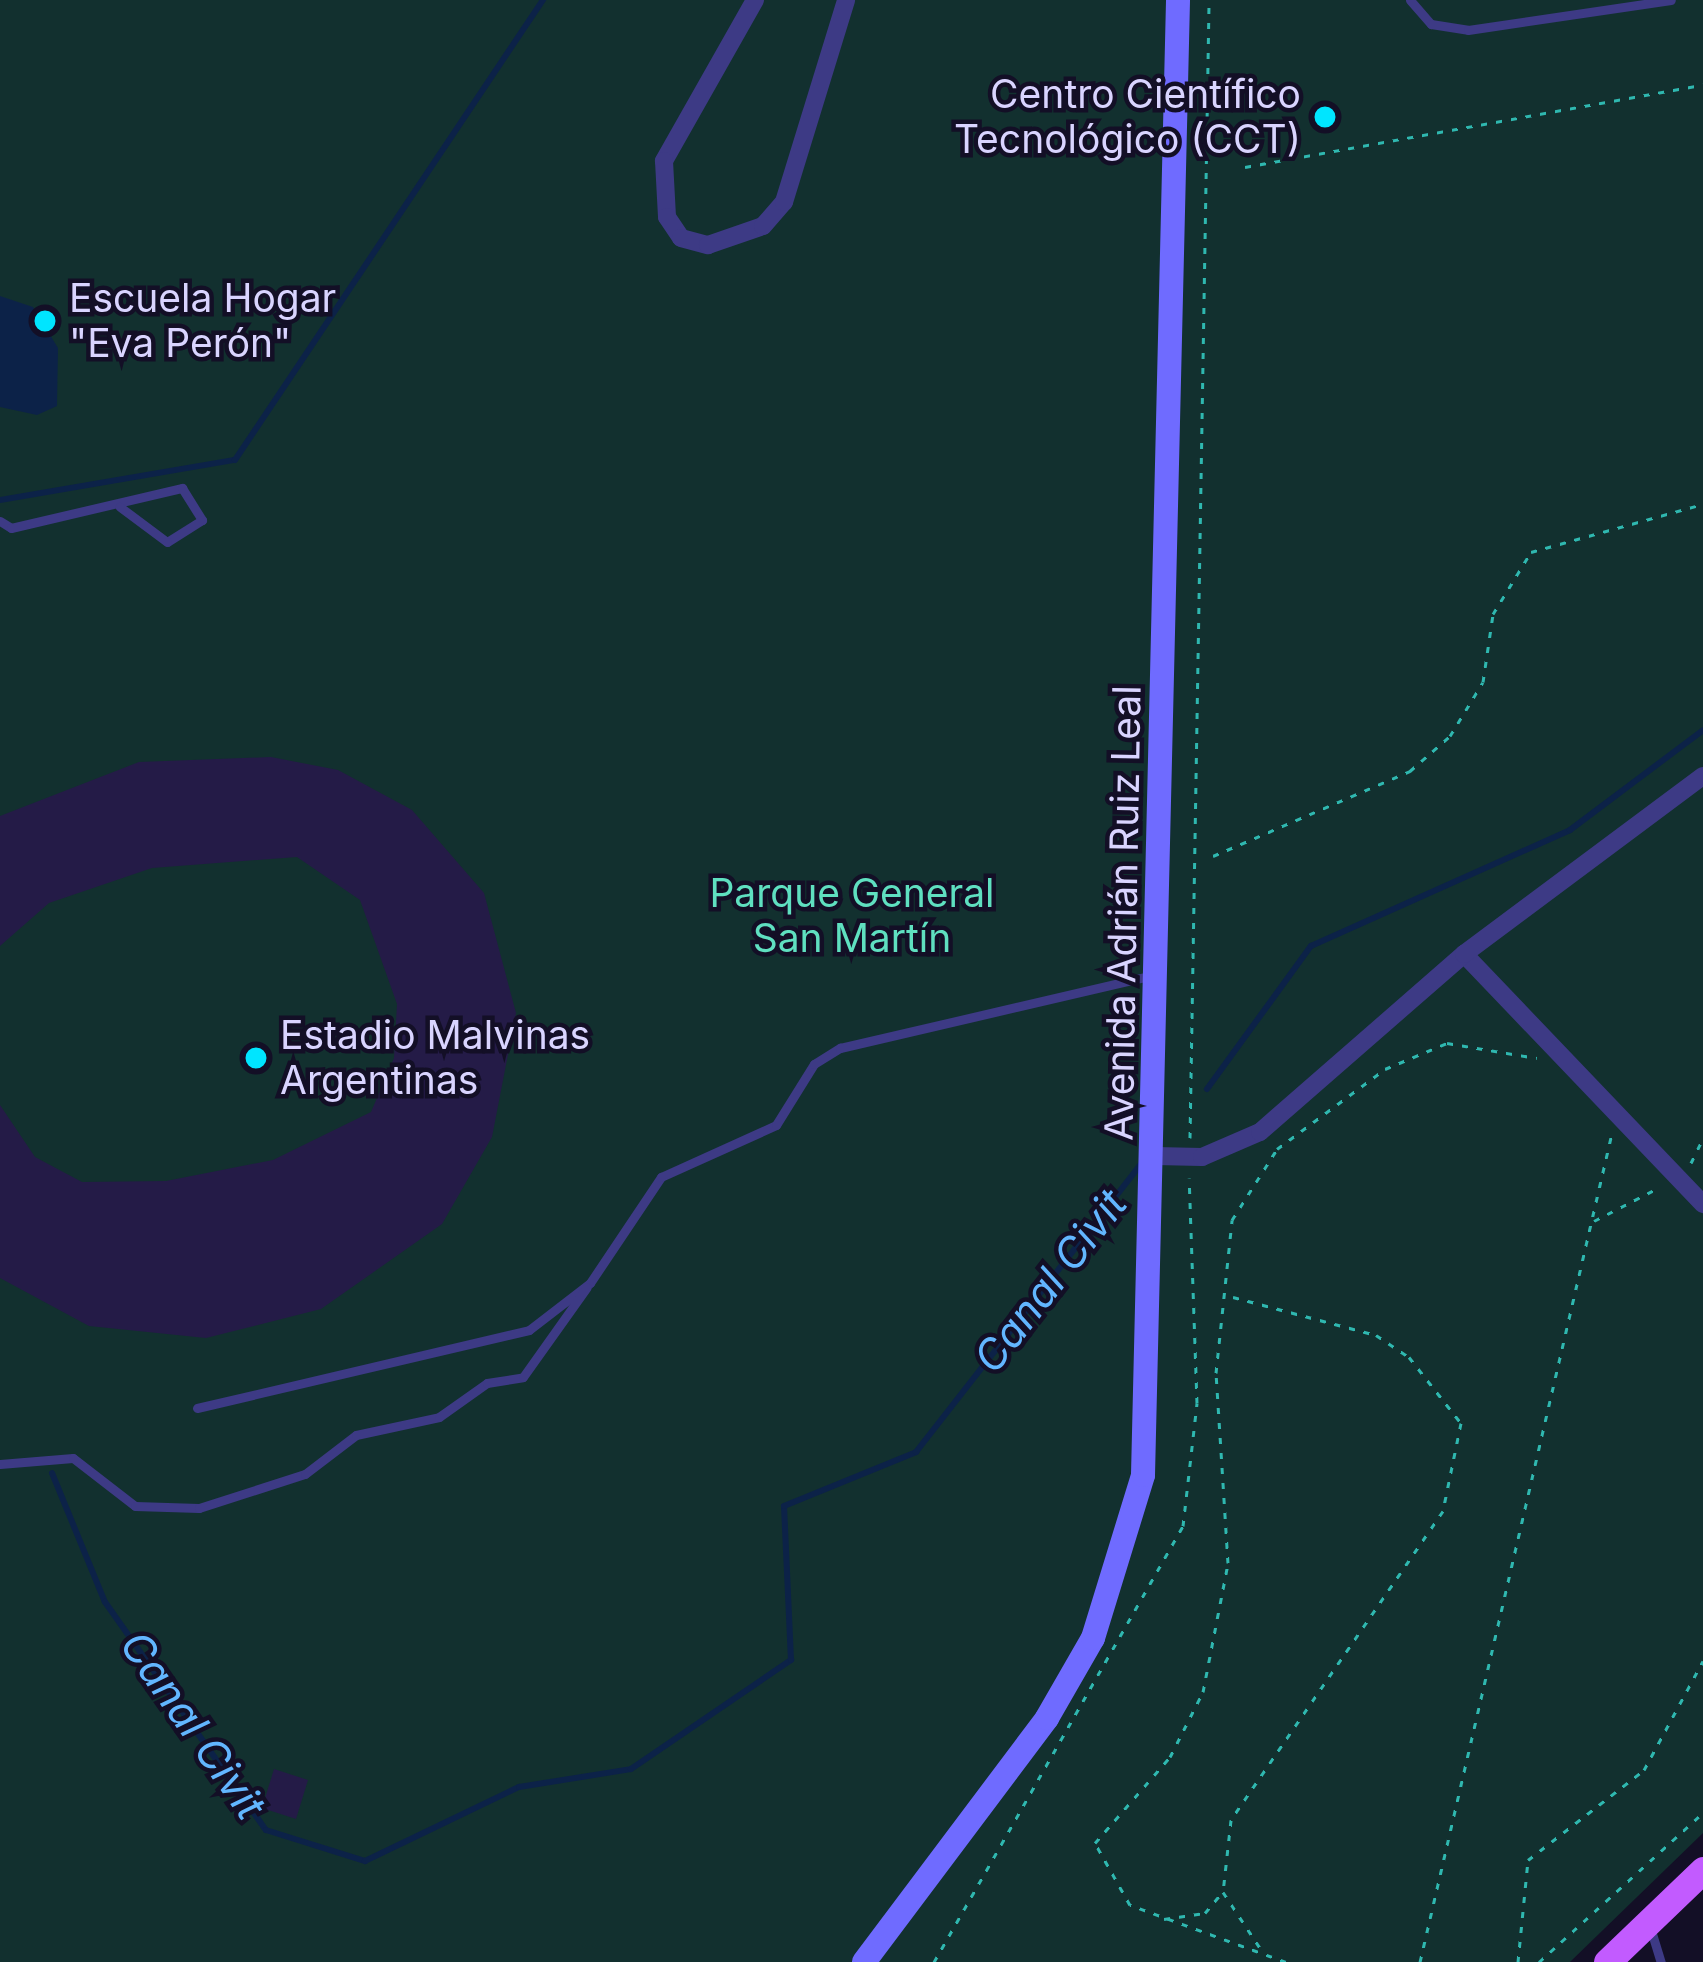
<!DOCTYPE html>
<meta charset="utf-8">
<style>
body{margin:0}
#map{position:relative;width:1703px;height:1962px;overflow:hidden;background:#130f26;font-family:Inter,sans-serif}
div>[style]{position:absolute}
.green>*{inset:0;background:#12302f}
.water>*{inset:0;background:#0c2248}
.stream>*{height:6px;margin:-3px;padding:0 3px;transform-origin:3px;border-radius:3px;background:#0c2248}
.building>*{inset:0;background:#241b47}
.path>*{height:3px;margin-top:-1.5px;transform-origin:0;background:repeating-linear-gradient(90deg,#2fb8b0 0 6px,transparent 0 15px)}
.lane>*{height:9px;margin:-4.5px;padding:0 4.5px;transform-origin:4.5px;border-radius:4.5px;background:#3d3a85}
.street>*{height:18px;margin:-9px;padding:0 9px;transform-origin:9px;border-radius:9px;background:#3d3a85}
.secondary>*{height:24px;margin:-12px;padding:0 12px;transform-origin:12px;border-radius:12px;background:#6f6bff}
.primary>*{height:27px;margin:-13.5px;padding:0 13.5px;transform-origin:13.5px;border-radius:13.5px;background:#c25bff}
.dots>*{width:33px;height:33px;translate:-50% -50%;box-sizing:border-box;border:6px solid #130f26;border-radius:50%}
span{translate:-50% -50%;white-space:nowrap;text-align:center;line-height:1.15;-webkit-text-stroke:9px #130f26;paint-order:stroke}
.poi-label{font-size:39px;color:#d9d4ff}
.right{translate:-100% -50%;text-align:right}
.left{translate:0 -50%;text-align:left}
.park-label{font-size:39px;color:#5fe0c0}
.street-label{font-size:39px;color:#d9d4ff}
.water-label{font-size:42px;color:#62b6ff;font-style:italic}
</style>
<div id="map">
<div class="green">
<div style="clip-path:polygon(0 0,1703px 0,1703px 1833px,1570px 1962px,0 1962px)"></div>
</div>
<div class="water">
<div style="clip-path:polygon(0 296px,33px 307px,58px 348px,57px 406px,37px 415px,0 407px)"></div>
</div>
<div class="stream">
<div style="left:0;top:500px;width:238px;rotate:-9.7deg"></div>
<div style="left:235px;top:460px;width:554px;rotate:-56.2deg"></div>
<div style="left:1207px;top:1089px;width:177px;rotate:-54deg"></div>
<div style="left:1311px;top:946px;width:284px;rotate:-24.1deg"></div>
<div style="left:1570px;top:830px;width:166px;rotate:-36.9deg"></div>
<div style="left:52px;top:1473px;width:139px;rotate:67.7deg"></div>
<div style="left:105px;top:1602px;width:279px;rotate:54.8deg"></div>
<div style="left:266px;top:1830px;width:104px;rotate:17.4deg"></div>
<div style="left:365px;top:1861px;width:171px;rotate:-25.7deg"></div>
<div style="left:519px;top:1787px;width:113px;rotate:-9.1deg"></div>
<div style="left:631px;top:1769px;width:194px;rotate:-34.3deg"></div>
<div style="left:791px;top:1660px;width:154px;rotate:-92.6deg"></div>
<div style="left:784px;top:1506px;width:143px;rotate:-22.2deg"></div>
<div style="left:916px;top:1452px;width:364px;rotate:-52deg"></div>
</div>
<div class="building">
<div style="clip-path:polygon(271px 757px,338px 770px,412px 810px,484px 893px,516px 1013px,492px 1137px,442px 1224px,321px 1309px,206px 1338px,89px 1326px,0 1278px,0 1105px,35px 1157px,82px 1182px,166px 1181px,273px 1160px,371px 1112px,394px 1058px,397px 1004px,360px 900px,297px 857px,152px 868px,49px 903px,0 946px,0 816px,139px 762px)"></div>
<div style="clip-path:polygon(274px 1769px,308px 1780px,296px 1819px,262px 1808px)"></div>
</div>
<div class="path">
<div style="left:1245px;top:167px;width:465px;rotate:-10.2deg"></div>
<div style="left:1213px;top:856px;width:215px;rotate:-23.3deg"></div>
<div style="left:1410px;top:771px;width:53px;rotate:-41.2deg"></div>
<div style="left:1450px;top:736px;width:63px;rotate:-58.6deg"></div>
<div style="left:1483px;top:682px;width:69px;rotate:-81.6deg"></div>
<div style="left:1493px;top:614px;width:73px;rotate:-58.5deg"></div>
<div style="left:1531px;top:552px;width:179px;rotate:-15.6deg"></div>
<div style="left:1190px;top:1138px;width:1138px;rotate:-89.04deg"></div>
<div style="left:1691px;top:1163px;width:28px;rotate:-64deg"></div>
<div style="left:1594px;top:1221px;width:74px;rotate:-27.3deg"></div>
<div style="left:1233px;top:1297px;width:148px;rotate:14.9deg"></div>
<div style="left:1376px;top:1335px;width:40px;rotate:34deg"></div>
<div style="left:1409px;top:1357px;width:84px;rotate:51.8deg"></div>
<div style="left:1461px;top:1423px;width:90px;rotate:101.6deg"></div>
<div style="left:1443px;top:1511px;width:375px;rotate:124.5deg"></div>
<div style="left:1231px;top:1820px;width:72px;rotate:96.3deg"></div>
<div style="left:1223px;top:1892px;width:67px;rotate:56.5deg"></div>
<div style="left:1164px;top:1919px;width:41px;rotate:-8.3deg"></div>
<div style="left:1205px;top:1913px;width:26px;rotate:-50deg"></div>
<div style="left:934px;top:1962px;width:502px;rotate:-60.27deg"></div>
<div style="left:1183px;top:1526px;width:124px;rotate:-83.5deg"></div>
<div style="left:1197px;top:1403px;width:225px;rotate:-92deg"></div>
<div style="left:1286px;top:1962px;width:166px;rotate:-159.9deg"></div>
<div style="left:1130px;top:1905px;width:71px;rotate:-119.4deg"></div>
<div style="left:1095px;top:1843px;width:114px;rotate:-48.9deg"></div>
<div style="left:1170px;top:1757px;width:73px;rotate:-63.1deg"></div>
<div style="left:1203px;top:1692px;width:131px;rotate:-79deg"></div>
<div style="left:1228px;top:1563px;width:190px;rotate:-93.6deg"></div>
<div style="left:1216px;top:1373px;width:154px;rotate:-84deg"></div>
<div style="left:1232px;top:1220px;width:84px;rotate:-57.6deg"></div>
<div style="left:1277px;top:1149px;width:134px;rotate:-36.5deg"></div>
<div style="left:1385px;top:1069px;width:67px;rotate:-22.8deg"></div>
<div style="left:1447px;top:1043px;width:91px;rotate:9.5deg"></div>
<div style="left:1420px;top:1962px;width:847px;rotate:-76.96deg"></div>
<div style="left:1518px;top:1962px;width:102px;rotate:-84.4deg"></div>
<div style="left:1528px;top:1860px;width:147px;rotate:-37.8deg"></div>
<div style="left:1644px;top:1770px;width:124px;rotate:-61.6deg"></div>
<div style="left:1539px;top:1962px;width:222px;rotate:-42.3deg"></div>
</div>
<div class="lane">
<div style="left:1410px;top:0;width:32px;rotate:49deg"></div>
<div style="left:1431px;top:24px;width:37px;rotate:9deg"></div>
<div style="left:1468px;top:30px;width:205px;rotate:-8.4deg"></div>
<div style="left:0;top:521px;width:13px;rotate:32deg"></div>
<div style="left:11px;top:528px;width:176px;rotate:-13.2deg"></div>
<div style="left:182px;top:488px;width:38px;rotate:58deg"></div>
<div style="left:202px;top:520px;width:41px;rotate:147.8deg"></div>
<div style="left:167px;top:542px;width:59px;rotate:-143.3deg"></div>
<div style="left:197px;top:1408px;width:341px;rotate:-13.2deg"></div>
<div style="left:529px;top:1330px;width:77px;rotate:-37.6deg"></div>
<div style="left:590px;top:1283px;width:128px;rotate:-56.2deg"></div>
<div style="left:661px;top:1177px;width:126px;rotate:-24.3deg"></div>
<div style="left:776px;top:1125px;width:72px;rotate:-58.1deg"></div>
<div style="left:814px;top:1064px;width:31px;rotate:-32deg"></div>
<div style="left:840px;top:1048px;width:318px;rotate:-13.1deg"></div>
<div style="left:0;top:1464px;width:73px;rotate:-4.7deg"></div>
<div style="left:73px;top:1458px;width:78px;rotate:37.7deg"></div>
<div style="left:135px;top:1506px;width:64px;rotate:1.8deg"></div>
<div style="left:199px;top:1508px;width:111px;rotate:-17.8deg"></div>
<div style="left:305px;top:1474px;width:64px;rotate:-37.4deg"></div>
<div style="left:356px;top:1435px;width:85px;rotate:-12.2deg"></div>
<div style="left:439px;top:1417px;width:59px;rotate:-35.3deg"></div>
<div style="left:487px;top:1383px;width:36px;rotate:-9deg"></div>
<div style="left:523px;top:1377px;width:110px;rotate:-54.6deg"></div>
<div style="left:1650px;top:1927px;width:37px;rotate:73deg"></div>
</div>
<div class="street">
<div style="left:755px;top:0;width:185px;rotate:119.5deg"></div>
<div style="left:664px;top:161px;width:56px;rotate:86.9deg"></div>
<div style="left:667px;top:217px;width:25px;rotate:56deg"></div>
<div style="left:681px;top:238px;width:28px;rotate:15deg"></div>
<div style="left:708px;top:245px;width:58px;rotate:-19.1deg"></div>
<div style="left:763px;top:226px;width:32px;rotate:-49deg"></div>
<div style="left:784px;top:202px;width:211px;rotate:-72.9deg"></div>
<div style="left:1464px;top:954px;width:346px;rotate:46.3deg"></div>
<div style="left:1155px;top:1156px;width:47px;rotate:1.2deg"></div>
<div style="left:1202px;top:1157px;width:63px;rotate:-23.3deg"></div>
<div style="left:1260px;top:1132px;width:271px;rotate:-41.1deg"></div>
<div style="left:1464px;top:954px;width:298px;rotate:-36.7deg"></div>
</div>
<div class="secondary">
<div style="left:864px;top:1962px;width:305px;rotate:-53.1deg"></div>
<div style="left:1047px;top:1718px;width:92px;rotate:-60.1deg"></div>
<div style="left:1093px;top:1638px;width:170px;rotate:-72.9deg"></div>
<div style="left:1143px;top:1475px;width:1475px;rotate:-88.64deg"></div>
</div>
<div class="primary">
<div style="left:1607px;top:1962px;width:133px;rotate:-43.8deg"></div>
</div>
<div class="dots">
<div style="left:1325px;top:117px;background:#00e5ff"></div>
<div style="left:45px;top:321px;background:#00e5ff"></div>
<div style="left:256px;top:1058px;background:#00e5ff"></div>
</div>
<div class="poi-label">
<span class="right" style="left:1301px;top:117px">Centro Científico<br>Tecnológico (CCT)</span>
<span class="left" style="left:69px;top:321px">Escuela Hogar<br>"Eva Perón"</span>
<span class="left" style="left:280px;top:1058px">Estadio Malvinas<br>Argentinas</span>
</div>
<div class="park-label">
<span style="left:852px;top:916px">Parque General<br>San Martín</span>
</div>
<div class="street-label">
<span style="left:1123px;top:913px;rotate:-89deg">Avenida Adrián Ruiz Leal</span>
</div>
<div class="water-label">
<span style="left:1050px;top:1281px;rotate:-52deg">Canal Civit</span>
<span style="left:193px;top:1725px;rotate:55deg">Canal Civit</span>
</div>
</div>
